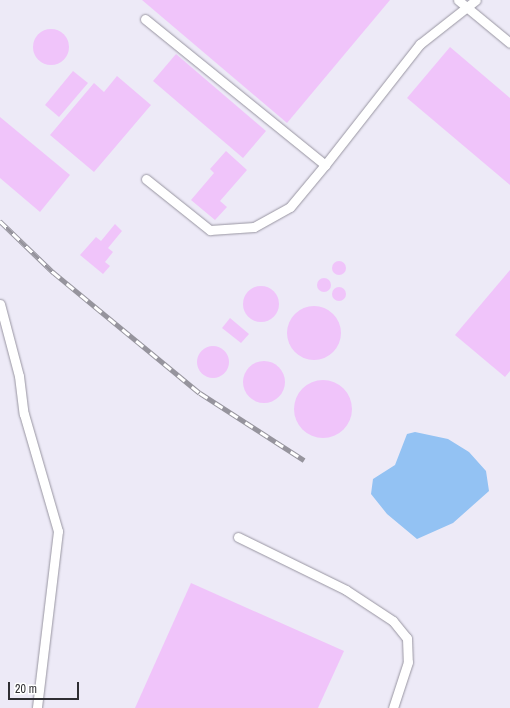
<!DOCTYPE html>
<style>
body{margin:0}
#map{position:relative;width:510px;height:708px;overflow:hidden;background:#edeaf7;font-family:"Archivo Narrow",sans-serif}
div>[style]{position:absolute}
.water>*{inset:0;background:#93c2f3}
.building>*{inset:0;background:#f0c4fa}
.round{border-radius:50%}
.roads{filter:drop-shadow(0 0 1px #9895a1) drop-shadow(0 0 1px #9895a1)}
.service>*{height:9px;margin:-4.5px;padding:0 4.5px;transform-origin:4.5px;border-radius:4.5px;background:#fff}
.rail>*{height:4.5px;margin-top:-2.25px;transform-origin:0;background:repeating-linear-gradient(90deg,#fff 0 9px,#96949d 0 18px);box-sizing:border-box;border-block:1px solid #96949d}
span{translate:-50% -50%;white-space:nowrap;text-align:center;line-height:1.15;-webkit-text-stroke:4px #fff;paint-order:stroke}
.scale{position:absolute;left:8px;top:682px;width:71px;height:18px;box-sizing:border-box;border:2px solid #2f2e33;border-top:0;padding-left:5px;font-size:12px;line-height:14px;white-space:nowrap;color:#2f2e33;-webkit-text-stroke:3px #fff;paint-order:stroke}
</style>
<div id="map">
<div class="water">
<div style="clip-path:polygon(415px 432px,448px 439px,469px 452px,486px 471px,489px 491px,453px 523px,417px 539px,387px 514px,371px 494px,373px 479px,395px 465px,407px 434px)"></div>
</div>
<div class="building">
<div style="clip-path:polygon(142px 0,390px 0,287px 123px)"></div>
<div class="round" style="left:33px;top:29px;width:36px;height:36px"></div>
<div style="clip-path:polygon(450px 47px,510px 98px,510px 185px,407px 98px)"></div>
<div style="clip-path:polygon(176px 54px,266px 131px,243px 158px,153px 81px)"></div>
<div style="clip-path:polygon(73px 71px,88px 83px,59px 117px,45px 105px)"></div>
<div style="clip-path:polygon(117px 76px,151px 105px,94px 172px,50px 135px,94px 83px,104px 92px)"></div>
<div style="clip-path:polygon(0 117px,70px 175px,40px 212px,0 178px)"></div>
<div style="clip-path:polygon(226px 151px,247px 170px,220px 201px,227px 207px,215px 220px,191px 200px,214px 173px,210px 169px)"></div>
<div style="clip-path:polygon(115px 224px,122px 231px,108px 248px,113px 252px,105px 262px,110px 266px,103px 274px,80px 255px,96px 237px,101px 241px)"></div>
<div class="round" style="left:332px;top:261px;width:14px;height:14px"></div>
<div style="clip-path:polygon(510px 270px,510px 371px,505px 377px,455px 335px)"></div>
<div class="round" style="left:317px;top:278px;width:14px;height:14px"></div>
<div class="round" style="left:243px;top:286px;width:36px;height:36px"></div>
<div class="round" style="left:332px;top:287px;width:14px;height:14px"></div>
<div class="round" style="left:287px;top:306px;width:54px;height:54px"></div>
<div style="clip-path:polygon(230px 318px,249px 334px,241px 343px,222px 328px)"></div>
<div class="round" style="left:197px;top:346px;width:32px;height:32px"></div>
<div class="round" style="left:243px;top:361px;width:42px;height:42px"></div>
<div class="round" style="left:294px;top:380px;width:58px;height:58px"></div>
<div style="clip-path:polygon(191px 583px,344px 651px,318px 708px,135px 708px)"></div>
</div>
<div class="roads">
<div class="service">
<div style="left:458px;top:0;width:67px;rotate:39.6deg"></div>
<div style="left:145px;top:19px;width:232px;rotate:39deg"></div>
<div style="left:325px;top:165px;width:154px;rotate:-51.9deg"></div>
<div style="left:420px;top:44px;width:71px;rotate:-38.2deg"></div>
<div style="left:146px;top:179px;width:82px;rotate:38.6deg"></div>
<div style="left:210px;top:230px;width:44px;rotate:-3.9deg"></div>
<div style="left:254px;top:227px;width:41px;rotate:-29.1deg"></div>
<div style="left:290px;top:207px;width:55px;rotate:-50.2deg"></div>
<div style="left:0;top:304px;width:74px;rotate:75.2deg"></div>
<div style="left:19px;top:376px;width:38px;rotate:83deg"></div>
<div style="left:24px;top:414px;width:122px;rotate:73.8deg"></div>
<div style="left:58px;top:531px;width:178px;rotate:96.8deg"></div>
<div style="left:238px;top:537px;width:120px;rotate:26.1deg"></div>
<div style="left:346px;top:590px;width:56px;rotate:33.4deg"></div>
<div style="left:393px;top:621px;width:22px;rotate:51deg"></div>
<div style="left:407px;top:638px;width:24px;rotate:88deg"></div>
<div style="left:408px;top:662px;width:48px;rotate:108.1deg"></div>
</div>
</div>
<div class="rail">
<div style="left:0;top:221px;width:74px;rotate:43.9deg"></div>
<div style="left:53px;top:272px;width:190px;rotate:39.5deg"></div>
<div style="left:200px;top:393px;width:124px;rotate:32.8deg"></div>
</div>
<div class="scale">20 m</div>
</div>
